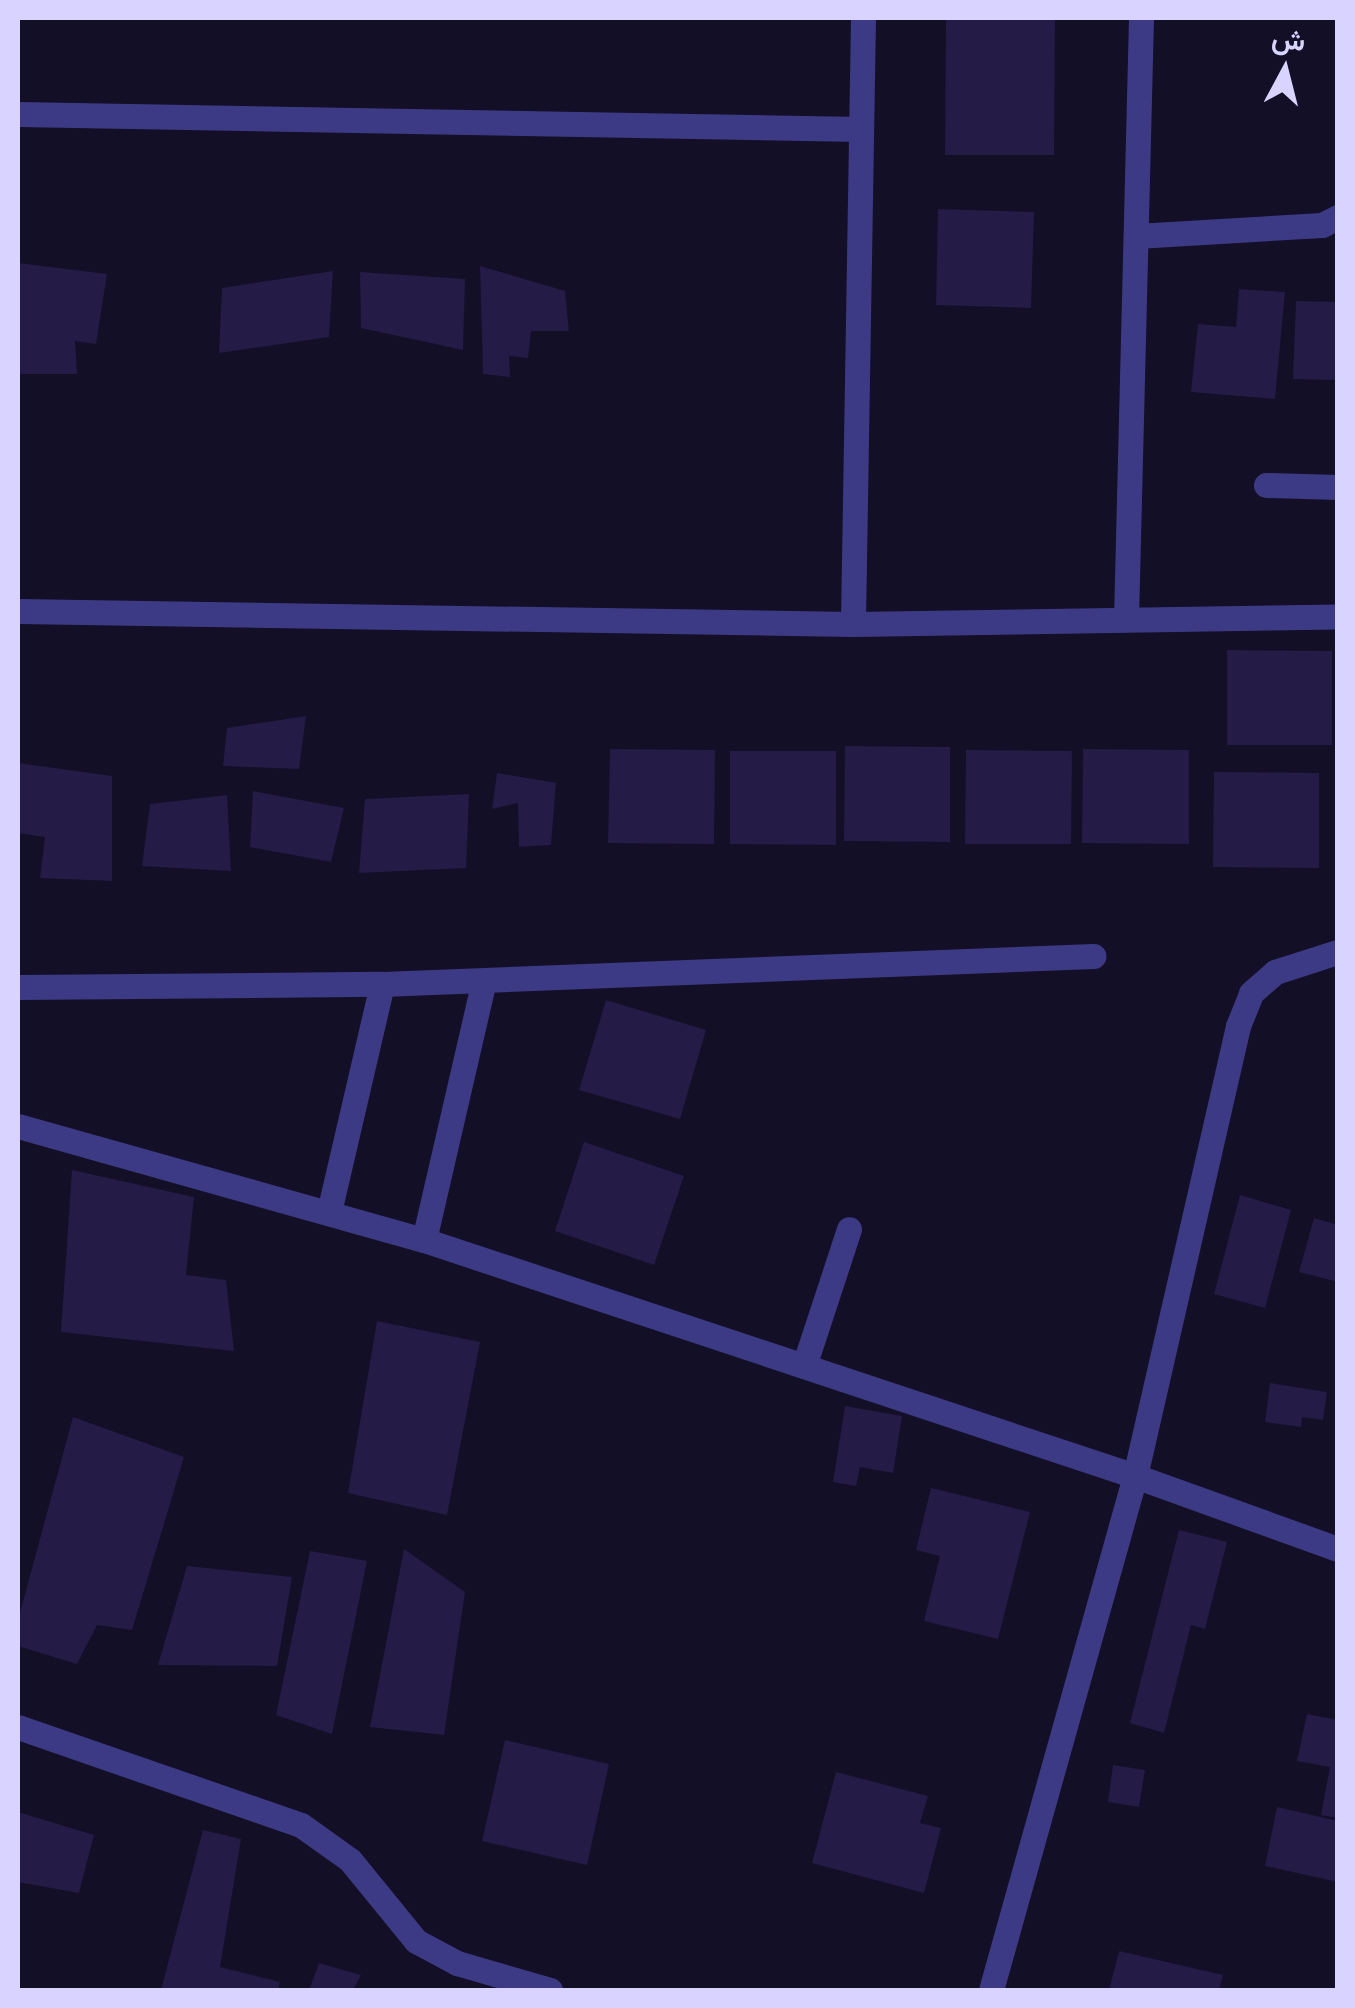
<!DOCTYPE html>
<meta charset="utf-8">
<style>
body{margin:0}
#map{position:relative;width:1355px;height:2008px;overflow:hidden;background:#130f26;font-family:Arial,Vazirmatn,sans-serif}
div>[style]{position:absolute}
.building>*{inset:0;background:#241b47}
.minor>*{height:25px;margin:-12.5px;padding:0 12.5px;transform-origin:12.5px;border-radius:12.5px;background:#3d3a85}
span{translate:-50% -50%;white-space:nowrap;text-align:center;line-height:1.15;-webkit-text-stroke:8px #130f26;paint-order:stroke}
.frame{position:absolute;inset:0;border:20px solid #d9d4ff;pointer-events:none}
.north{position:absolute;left:1235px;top:20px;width:100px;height:100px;-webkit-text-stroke:8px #130f26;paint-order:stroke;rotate:7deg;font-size:28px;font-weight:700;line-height:40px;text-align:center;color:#d9d4ff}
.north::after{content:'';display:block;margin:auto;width:35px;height:45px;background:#d9d4ff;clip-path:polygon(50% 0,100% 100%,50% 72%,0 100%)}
</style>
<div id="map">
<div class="building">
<div style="clip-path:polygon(946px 18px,1055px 18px,1054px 155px,945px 155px)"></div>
<div style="clip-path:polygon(938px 209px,1034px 212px,1031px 308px,936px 305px)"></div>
<div style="clip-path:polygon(18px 263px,107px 274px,96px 344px,75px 341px,77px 374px,18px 374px)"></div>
<div style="clip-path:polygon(480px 266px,565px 291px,569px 331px,531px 331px,528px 358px,509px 356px,510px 377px,483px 374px)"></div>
<div style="clip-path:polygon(333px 271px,329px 337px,219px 353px,222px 288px)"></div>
<div style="clip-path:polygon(360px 272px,465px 279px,463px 350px,361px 328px)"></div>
<div style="clip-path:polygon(1239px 289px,1285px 292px,1275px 399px,1191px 392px,1198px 324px,1236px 327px)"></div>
<div style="clip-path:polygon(1296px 301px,1338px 302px,1338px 380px,1293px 379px)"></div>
<div style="clip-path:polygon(1227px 650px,1332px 651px,1332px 745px,1227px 745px)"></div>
<div style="clip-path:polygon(306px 716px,299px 769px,223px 766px,227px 728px)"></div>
<div style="clip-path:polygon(845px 746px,950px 747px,950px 842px,844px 841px)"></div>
<div style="clip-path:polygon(610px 749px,715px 750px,714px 844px,608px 843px)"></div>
<div style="clip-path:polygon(1083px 749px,1189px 750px,1189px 844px,1082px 843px)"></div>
<div style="clip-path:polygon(966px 750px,1072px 751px,1071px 844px,965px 844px)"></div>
<div style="clip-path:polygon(730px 751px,836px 751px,836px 845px,730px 844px)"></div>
<div style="clip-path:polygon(18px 763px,112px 776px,112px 881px,40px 878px,45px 837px,18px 833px)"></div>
<div style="clip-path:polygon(1214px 772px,1319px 773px,1319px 868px,1213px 867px)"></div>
<div style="clip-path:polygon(497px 773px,556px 783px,551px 845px,519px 847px,518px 803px,492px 809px)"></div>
<div style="clip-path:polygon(253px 791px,344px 808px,331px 862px,250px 847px)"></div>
<div style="clip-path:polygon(469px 794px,466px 868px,359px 873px,365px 799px)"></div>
<div style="clip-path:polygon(227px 795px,231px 871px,142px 866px,150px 804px)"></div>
<div style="clip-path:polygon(606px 1000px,706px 1030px,680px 1119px,579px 1090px)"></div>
<div style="clip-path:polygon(584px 1142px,684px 1176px,654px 1265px,555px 1231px)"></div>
<div style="clip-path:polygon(72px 1170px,194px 1197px,186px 1275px,226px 1280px,234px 1351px,61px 1332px)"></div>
<div style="clip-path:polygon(1240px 1195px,1291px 1210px,1265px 1308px,1214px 1294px)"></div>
<div style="clip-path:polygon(1314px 1218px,1338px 1225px,1338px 1282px,1299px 1272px)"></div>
<div style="clip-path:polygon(377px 1321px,480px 1342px,447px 1515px,348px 1493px)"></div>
<div style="clip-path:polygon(1270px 1383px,1327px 1392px,1323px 1420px,1302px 1417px,1301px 1427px,1265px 1422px)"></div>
<div style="clip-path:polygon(845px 1406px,902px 1416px,893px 1473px,860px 1467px,856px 1486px,833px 1482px)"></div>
<div style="clip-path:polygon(73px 1417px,184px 1457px,132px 1630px,97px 1625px,77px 1664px,18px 1646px,18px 1620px)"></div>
<div style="clip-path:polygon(931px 1488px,1030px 1512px,998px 1639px,924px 1621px,940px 1556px,916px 1550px)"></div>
<div style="clip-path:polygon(1179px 1530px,1227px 1542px,1205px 1629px,1191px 1625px,1164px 1733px,1130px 1723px)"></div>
<div style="clip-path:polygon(404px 1549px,465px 1592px,444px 1735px,370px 1727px)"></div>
<div style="clip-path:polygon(310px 1551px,367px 1561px,332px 1734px,276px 1715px)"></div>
<div style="clip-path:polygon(187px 1566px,292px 1577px,277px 1666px,158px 1665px)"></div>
<div style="clip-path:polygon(1307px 1714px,1338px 1720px,1338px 1818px,1321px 1815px,1330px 1767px,1297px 1761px)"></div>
<div style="clip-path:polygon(505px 1740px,609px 1764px,587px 1865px,482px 1841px)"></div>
<div style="clip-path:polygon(1113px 1765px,1145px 1770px,1139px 1807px,1108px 1802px)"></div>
<div style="clip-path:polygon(836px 1772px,928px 1796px,920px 1823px,941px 1828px,924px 1893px,812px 1863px)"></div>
<div style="clip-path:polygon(1277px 1807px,1338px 1821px,1338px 1882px,1265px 1866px)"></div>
<div style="clip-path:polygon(18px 1812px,94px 1835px,79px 1893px,18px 1882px)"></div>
<div style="clip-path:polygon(203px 1830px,241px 1839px,220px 1967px,280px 1982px,278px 1990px,161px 1990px)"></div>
<div style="clip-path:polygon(1119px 1951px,1223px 1975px,1219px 1990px,1109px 1990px)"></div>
<div style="clip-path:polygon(319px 1963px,361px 1975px,353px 1990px,309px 1990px)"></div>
</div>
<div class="minor">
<div style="left:863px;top:18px;width:606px;rotate:90.95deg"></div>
<div style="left:853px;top:624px;width:485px;rotate:-0.9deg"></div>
<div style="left:18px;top:114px;width:843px;rotate:1.02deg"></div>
<div style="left:1136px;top:236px;width:186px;rotate:-3.4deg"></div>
<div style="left:1322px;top:225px;width:18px;rotate:-27deg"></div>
<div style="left:1266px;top:485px;width:72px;rotate:1.6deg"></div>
<div style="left:18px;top:611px;width:835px;rotate:0.89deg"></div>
<div style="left:1126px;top:619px;width:601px;rotate:-88.57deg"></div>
<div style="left:18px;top:987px;width:364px;rotate:-0.5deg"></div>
<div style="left:382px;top:984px;width:712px;rotate:-2.26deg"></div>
<div style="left:18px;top:1126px;width:422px;rotate:15.7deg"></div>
<div style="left:424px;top:1240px;width:749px;rotate:18.36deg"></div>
<div style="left:1135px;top:1476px;width:462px;rotate:-77.1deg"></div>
<div style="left:1238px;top:1026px;width:35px;rotate:-68deg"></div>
<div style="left:1251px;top:993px;width:32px;rotate:-41deg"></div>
<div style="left:1275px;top:972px;width:65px;rotate:-17.9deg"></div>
<div style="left:329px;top:1212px;width:234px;rotate:-76.9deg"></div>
<div style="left:424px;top:1240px;width:266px;rotate:-77deg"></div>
<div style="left:804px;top:1366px;width:144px;rotate:-71.8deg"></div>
<div style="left:18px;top:1727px;width:299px;rotate:19.1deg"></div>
<div style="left:301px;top:1825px;width:60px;rotate:35.5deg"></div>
<div style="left:350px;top:1860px;width:104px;rotate:50.8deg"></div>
<div style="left:416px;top:1941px;width:47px;rotate:28.2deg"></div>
<div style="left:457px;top:1963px;width:97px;rotate:16.2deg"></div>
<div style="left:991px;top:1990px;width:534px;rotate:-74.35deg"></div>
<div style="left:1135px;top:1476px;width:216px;rotate:19.8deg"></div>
</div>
<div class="frame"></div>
<div class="north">ش</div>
</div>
